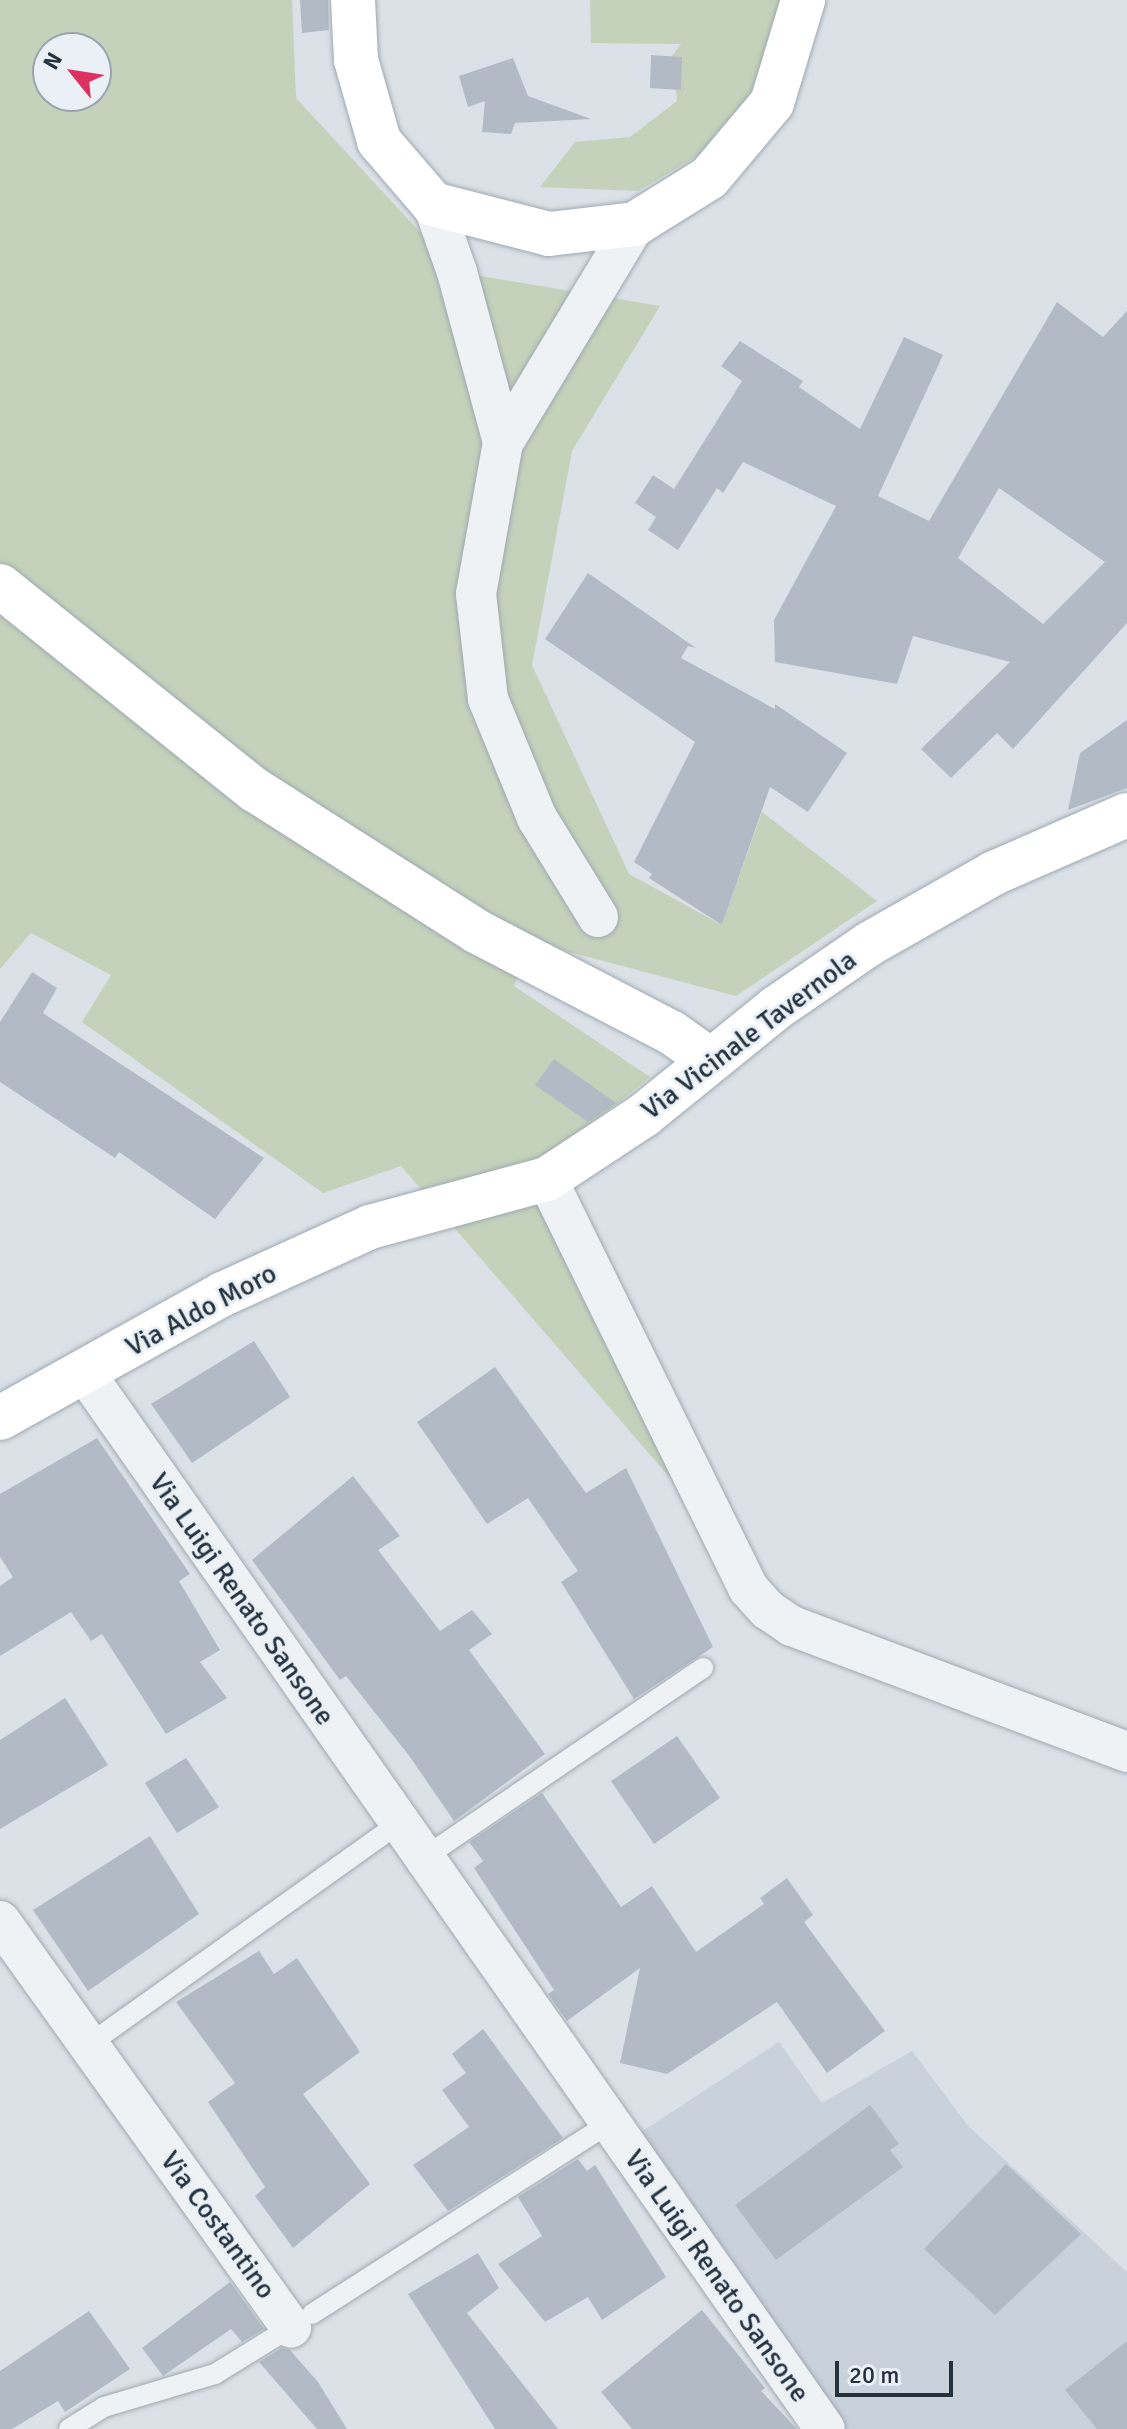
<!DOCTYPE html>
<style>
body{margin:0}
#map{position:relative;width:1127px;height:2429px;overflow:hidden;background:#dbe1e7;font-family:Signika,sans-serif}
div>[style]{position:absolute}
.built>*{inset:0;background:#c9d1da}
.green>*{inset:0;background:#c4d2bb}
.building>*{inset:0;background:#b2bbc5}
.roads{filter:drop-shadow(0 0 2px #a0a9b1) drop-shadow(0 0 2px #a0a9b1)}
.lane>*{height:20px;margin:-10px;padding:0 10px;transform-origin:10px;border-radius:10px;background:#eef2f5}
.street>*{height:40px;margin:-20px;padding:0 20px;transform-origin:20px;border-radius:20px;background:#eef2f5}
.secondary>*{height:44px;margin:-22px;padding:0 22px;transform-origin:22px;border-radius:22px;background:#fff}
.highway>*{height:44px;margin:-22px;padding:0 22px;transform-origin:22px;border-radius:22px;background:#fff}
span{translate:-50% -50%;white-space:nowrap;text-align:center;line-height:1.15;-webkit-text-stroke:6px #eaf0f5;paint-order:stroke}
.street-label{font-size:28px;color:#24313f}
.north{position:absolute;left:32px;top:32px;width:80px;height:80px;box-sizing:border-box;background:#eaf0f5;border:2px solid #9ba4ac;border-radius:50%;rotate:300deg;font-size:22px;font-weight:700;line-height:32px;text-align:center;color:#24313f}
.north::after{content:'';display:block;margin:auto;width:28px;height:36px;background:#dc3161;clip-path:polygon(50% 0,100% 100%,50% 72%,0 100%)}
.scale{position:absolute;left:835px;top:2361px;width:118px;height:36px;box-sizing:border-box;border:4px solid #24313f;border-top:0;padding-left:10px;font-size:24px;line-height:28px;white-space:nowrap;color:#24313f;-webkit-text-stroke:6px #eaf0f5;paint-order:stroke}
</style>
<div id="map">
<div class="built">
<div style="clip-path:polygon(779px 2042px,822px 2103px,912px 2051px,968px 2126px,1127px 2272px,1127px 2429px,844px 2429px,638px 2134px)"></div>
</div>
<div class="green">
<div style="clip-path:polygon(evenodd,0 0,292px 0,296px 98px,457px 272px,660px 306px,572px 451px,532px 665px,629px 874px,722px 925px,762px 812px,877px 901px,736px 996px,531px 942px,514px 986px,650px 1077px,556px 1153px,684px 1494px,401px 1166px,323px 1193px,82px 1022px,111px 975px,31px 933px,0 969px,0 0,48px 48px,96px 48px,96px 96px,48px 96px,48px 48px)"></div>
<div style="clip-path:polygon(590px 0,784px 0,770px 63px,716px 145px,638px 191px,540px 187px,575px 142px,630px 137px,677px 101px,672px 56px,681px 44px,591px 43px)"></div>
</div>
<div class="building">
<div style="clip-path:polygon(300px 0,328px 0,329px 30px,302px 33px)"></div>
<div style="clip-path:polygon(651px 55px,682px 57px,681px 90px,650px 88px)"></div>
<div style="clip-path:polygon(513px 58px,528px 96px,591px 119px,515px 123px,511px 134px,482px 132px,485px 101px,468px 107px,459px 76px)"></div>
<div style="clip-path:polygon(evenodd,1057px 302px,1103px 337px,1127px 311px,1127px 623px,1013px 749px,997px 733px,951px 778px,921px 749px,1010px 662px,913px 636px,897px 684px,775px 662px,774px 620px,836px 506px,743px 462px,723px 493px,717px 488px,678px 550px,648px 530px,656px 517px,635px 503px,653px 475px,674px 489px,742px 381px,721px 366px,740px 341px,803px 381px,799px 387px,860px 429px,904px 337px,943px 355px,878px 496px,929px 521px,1057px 302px,999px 488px,1105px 562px,1043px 624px,958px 558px,999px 488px)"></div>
<div style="clip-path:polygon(588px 573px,696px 648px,688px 646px,681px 658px,775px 709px,775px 704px,847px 753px,808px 812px,770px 787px,722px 925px,649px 878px,652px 874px,634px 862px,695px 742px,545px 639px)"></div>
<div style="clip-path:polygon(1127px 720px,1127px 788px,1068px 810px,1080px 753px)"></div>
<div style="clip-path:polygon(32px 972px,57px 988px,43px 1013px,264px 1158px,215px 1219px,119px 1152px,115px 1158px,0 1082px,0 1022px)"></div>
<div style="clip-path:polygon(554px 1059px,616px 1103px,588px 1122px,535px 1085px)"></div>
<div style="clip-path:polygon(254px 1341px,290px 1397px,192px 1463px,151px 1404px)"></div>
<div style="clip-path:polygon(495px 1367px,586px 1493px,626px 1468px,713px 1647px,634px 1699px,561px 1582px,578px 1571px,528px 1498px,487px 1524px,417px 1422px)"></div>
<div style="clip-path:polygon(97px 1438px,190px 1574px,179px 1581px,220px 1650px,200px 1662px,227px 1698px,166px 1734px,102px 1634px,91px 1641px,71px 1612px,0 1656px,0 1586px,13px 1577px,0 1557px,0 1494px)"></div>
<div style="clip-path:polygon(353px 1476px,400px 1536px,378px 1550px,440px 1631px,472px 1610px,492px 1634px,469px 1650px,545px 1754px,454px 1821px,410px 1757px,346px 1676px,340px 1680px,252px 1560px)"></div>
<div style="clip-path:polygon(65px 1698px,108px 1765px,0 1829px,0 1740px)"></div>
<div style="clip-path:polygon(677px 1736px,720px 1798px,654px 1844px,611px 1781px)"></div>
<div style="clip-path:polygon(186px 1758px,219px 1807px,177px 1833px,145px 1783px)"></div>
<div style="clip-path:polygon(542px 1793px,621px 1907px,652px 1886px,696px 1952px,764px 1904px,760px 1898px,787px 1878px,813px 1915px,804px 1922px,885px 2031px,827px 2073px,777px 2002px,667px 2074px,620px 2063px,640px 1968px,567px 2021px,548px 1994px,554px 1990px,474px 1868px,483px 1861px,469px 1842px)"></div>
<div style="clip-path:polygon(150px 1836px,199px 1914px,88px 1991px,33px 1910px)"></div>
<div style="clip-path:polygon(259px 1951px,274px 1974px,297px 1958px,360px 2052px,303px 2094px,370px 2184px,293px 2248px,255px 2196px,265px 2187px,208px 2102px,235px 2083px,176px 2002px)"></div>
<div style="clip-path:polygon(483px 2029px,563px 2138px,448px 2211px,413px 2165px,469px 2127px,442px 2090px,466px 2073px,452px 2054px)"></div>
<div style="clip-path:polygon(870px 2105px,899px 2144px,890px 2150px,903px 2167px,776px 2260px,735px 2205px)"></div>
<div style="clip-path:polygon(578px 2159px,587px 2171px,595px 2165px,666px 2277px,602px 2320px,588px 2297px,545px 2322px,498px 2264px,542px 2236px,518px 2197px)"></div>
<div style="clip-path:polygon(1006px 2164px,1081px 2234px,995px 2315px,924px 2249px)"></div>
<div style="clip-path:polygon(478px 2253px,499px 2288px,467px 2313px,558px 2429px,495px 2429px,408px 2294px)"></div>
<div style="clip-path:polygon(230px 2282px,264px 2329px,242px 2342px,231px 2329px,163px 2376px,142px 2348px)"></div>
<div style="clip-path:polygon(702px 2310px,765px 2388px,761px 2391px,797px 2429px,632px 2429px,601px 2392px)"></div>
<div style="clip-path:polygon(89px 2311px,130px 2369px,65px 2412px,58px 2401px,12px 2429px,0 2429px,0 2371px)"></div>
<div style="clip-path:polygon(1127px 2341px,1127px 2429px,1097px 2429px,1065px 2390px)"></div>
<div style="clip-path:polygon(282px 2348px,290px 2350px,318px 2382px,347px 2429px,317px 2429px,259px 2362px)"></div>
</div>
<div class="roads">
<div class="lane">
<div style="left:422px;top:1859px;width:340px;rotate:-34.2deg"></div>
<div style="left:102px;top:2035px;width:364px;rotate:-35.5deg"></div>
<div style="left:312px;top:2314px;width:354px;rotate:-32.7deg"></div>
<div style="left:69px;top:2429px;width:41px;rotate:-32.2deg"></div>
<div style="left:104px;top:2407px;width:116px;rotate:-16.6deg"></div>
<div style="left:215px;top:2374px;width:89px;rotate:-31.7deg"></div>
</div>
<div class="street">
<div style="left:433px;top:204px;width:72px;rotate:70.6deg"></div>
<div style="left:457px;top:272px;width:177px;rotate:74.9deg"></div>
<div style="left:598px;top:917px;width:116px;rotate:-121.6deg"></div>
<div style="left:537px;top:818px;width:129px;rotate:-112.4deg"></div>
<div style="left:488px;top:699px;width:106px;rotate:-96.5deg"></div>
<div style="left:476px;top:594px;width:153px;rotate:-79.9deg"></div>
<div style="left:503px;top:443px;width:256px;rotate:-58.9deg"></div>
<div style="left:547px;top:1179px;width:456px;rotate:63.8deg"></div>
<div style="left:748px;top:1588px;width:30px;rotate:48deg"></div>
<div style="left:768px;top:1610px;width:29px;rotate:34deg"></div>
<div style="left:792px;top:1626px;width:358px;rotate:20.6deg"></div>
<div style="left:85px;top:1373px;width:1289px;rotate:54.98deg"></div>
<div style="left:0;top:1921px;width:500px;rotate:54.4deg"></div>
</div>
<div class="secondary">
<div style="left:353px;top:0;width:60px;rotate:87.1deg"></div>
<div style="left:356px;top:60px;width:84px;rotate:74.1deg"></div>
<div style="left:379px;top:141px;width:83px;rotate:49.4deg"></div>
<div style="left:433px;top:204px;width:120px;rotate:14.5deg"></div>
<div style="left:549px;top:234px;width:87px;rotate:-6.6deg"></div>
<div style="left:635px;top:224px;width:87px;rotate:-31.9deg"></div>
<div style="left:709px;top:178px;width:98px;rotate:-50deg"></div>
<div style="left:772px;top:103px;width:108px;rotate:-73.2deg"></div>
<div style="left:0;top:1418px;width:255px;rotate:-29.1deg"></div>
<div style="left:223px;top:1294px;width:162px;rotate:-24.5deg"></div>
<div style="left:370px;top:1227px;width:183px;rotate:-15.2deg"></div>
<div style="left:547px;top:1179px;width:116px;rotate:-33.4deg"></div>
<div style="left:644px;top:1115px;width:170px;rotate:-39deg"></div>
<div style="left:776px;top:1008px;width:113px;rotate:-34.5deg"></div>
<div style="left:869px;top:944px;width:144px;rotate:-29.6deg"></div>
<div style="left:994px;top:873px;width:145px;rotate:-23.6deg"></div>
</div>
<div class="highway">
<div style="left:0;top:586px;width:327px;rotate:38.7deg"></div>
<div style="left:255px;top:790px;width:262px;rotate:32.5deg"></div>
<div style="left:476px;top:931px;width:221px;rotate:27.5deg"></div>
<div style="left:672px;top:1033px;width:45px;rotate:35.1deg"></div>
</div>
</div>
<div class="street-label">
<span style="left:749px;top:1035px;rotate:-37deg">Via Vicinale Tavernola</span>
<span style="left:201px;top:1310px;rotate:-28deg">Via Aldo Moro</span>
<span style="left:242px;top:1599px;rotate:55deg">Via Luigi Renato Sansone</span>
<span style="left:218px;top:2225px;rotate:54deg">Via Costantino</span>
<span style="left:717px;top:2276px;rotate:55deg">Via Luigi Renato Sansone</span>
</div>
<div class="north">N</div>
<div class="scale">20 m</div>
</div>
